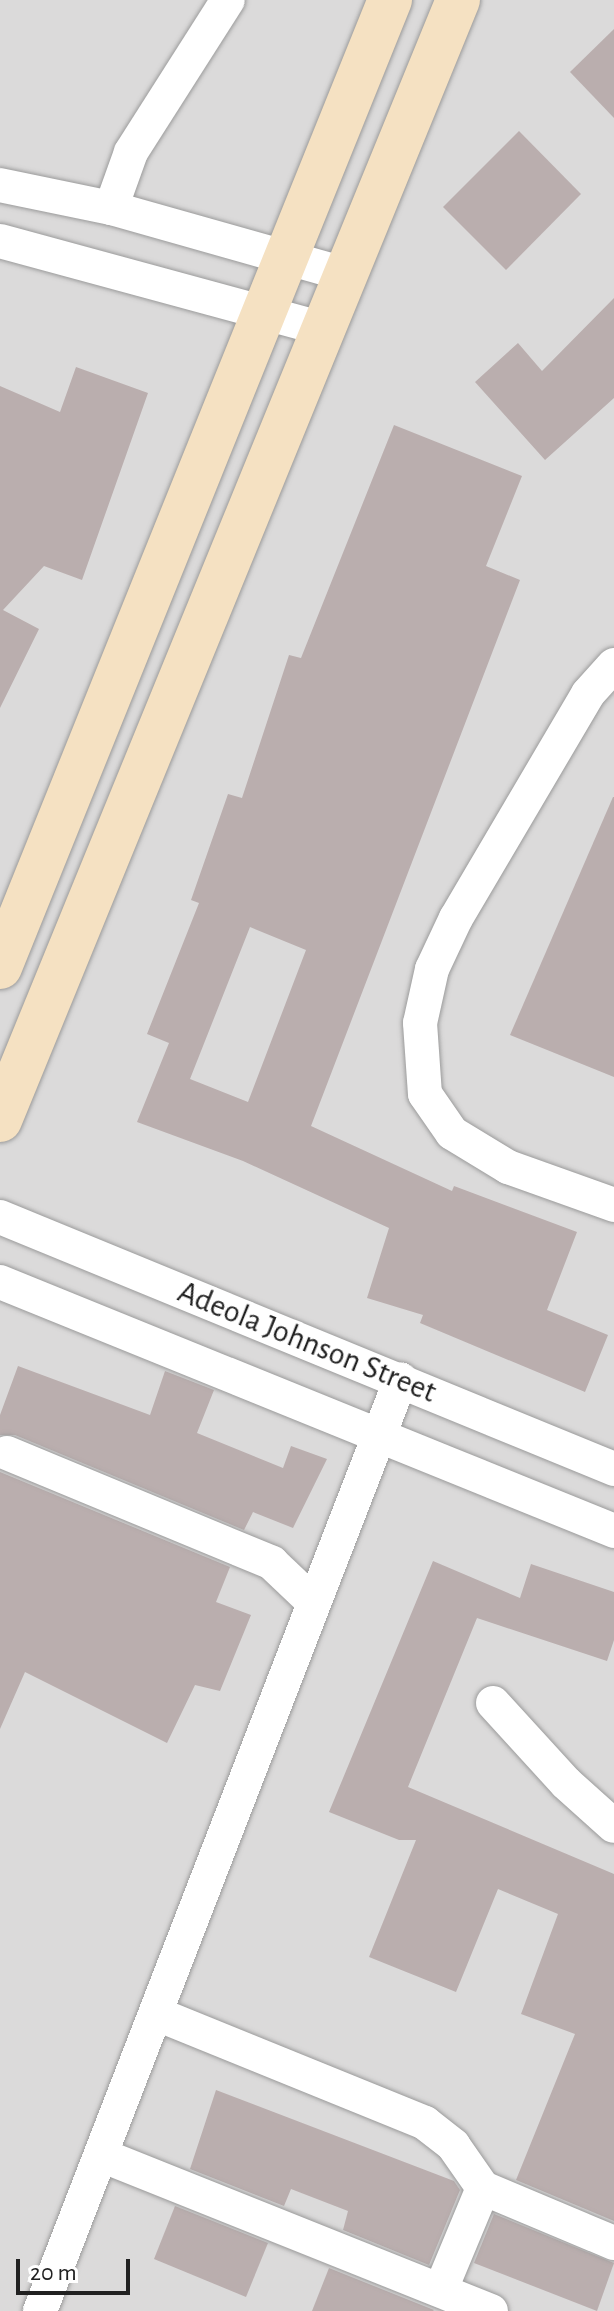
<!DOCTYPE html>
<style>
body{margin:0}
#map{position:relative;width:614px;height:2311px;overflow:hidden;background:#f0eae8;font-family:"Alegreya Sans",sans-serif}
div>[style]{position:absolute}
.residential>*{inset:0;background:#dbdada}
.building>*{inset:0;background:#baaeae}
.roads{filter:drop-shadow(0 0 2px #9b9b9b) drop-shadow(0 0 2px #9b9b9b)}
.street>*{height:34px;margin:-17px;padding:0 17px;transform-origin:17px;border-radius:17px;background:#fff}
.secondary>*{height:44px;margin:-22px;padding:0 22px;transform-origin:22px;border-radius:22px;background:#f5e1c2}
span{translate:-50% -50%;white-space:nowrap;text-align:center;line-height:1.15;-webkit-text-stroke:6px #fff;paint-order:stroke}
.street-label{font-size:32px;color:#212121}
.scale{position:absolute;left:16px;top:2259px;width:114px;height:36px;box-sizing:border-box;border:4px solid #212121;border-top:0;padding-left:10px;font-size:24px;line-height:28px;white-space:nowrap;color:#212121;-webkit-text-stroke:6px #fff;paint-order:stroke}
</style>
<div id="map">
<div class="residential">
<div style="clip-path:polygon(0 0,614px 0,614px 2311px,0 2311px)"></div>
</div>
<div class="building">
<div style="clip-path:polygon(614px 29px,614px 118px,570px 72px)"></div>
<div style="clip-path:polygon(519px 131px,581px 194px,506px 270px,443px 207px)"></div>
<div style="clip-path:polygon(614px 298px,614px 398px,545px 460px,475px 382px,518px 343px,542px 371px)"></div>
<div style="clip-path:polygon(76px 367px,148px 393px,82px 580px,44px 566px,3px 610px,39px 629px,0 708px,0 386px,60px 412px)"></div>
<div style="clip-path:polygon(evenodd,394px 425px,522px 476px,486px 566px,520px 580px,311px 1126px,452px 1191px,454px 1186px,577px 1232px,547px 1310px,608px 1335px,585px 1392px,420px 1323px,423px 1315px,367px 1298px,389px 1228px,243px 1161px,137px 1122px,169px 1043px,147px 1034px,199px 903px,191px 900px,228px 794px,242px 798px,289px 655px,301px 658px,394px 425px,250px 927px,306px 950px,248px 1102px,190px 1079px,250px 927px)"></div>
<div style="clip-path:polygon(613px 797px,614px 797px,614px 1077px,510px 1035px)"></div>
<div style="clip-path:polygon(18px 1366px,150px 1415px,165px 1371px,214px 1390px,197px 1433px,283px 1468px,291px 1446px,327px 1459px,293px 1528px,253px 1512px,244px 1530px,15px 1435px,0 1435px,0 1415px)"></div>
<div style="clip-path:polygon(0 1472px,230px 1567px,216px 1602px,251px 1615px,220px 1691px,195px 1685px,167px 1743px,25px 1672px,0 1729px)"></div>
<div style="clip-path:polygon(433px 1561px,520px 1598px,531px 1564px,614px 1592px,614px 1640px,607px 1661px,477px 1618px,408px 1787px,614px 1874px,614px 2221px,516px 2180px,575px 2034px,521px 2014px,558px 1914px,498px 1889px,456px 1992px,369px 1957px,416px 1840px,399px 1840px,329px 1812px)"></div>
<div style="clip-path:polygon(216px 2090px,454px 2181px,460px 2190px,429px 2265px,343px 2230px,348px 2211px,291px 2189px,284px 2206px,190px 2169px)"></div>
<div style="clip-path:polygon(175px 2206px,268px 2243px,246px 2297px,154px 2259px)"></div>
<div style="clip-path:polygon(494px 2214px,614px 2263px,597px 2311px,474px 2263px)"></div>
<div style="clip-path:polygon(329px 2268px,434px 2310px,433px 2311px,312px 2311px)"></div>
</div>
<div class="roads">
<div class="street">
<div style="left:0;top:185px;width:113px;rotate:11.7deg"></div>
<div style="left:111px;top:208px;width:243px;rotate:15.8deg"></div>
<div style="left:111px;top:208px;width:59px;rotate:-70.3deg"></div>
<div style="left:131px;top:152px;width:180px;rotate:-57.5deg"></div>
<div style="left:0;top:241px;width:337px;rotate:15.2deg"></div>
<div style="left:614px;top:665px;width:39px;rotate:132deg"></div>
<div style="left:588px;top:694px;width:260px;rotate:120.5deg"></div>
<div style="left:456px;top:918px;width:56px;rotate:115.2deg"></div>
<div style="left:432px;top:969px;width:55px;rotate:102.5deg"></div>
<div style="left:420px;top:1023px;width:71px;rotate:86deg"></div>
<div style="left:425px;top:1094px;width:47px;rotate:55.3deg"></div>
<div style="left:452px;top:1133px;width:66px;rotate:31.3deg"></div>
<div style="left:508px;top:1167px;width:113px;rotate:19.7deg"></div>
<div style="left:0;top:1217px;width:664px;rotate:22.31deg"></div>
<div style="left:0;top:1282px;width:663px;rotate:22.07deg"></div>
<div style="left:7px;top:1453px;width:287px;rotate:22.5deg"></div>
<div style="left:272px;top:1563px;width:55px;rotate:43.5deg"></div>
<div style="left:493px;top:1703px;width:108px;rotate:47.6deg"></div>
<div style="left:566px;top:1783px;width:64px;rotate:41.9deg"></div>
<div style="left:157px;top:2014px;width:289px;rotate:22.1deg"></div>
<div style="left:425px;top:2123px;width:36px;rotate:38deg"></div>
<div style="left:453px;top:2145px;width:52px;rotate:55.1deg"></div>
<div style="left:483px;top:2188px;width:142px;rotate:22.8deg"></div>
<div style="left:101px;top:2155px;width:420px;rotate:21.8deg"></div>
<div style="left:441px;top:2289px;width:109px;rotate:-67.4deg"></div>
<div style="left:40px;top:2311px;width:999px;rotate:-68.83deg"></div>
</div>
<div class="secondary">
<div style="left:0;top:967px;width:1043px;rotate:-68.04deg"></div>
<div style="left:0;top:1120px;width:1210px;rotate:-67.76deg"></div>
</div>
</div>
<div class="street-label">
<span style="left:307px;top:1342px;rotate:22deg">Adeola Johnson Street</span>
</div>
<div class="scale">20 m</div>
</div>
